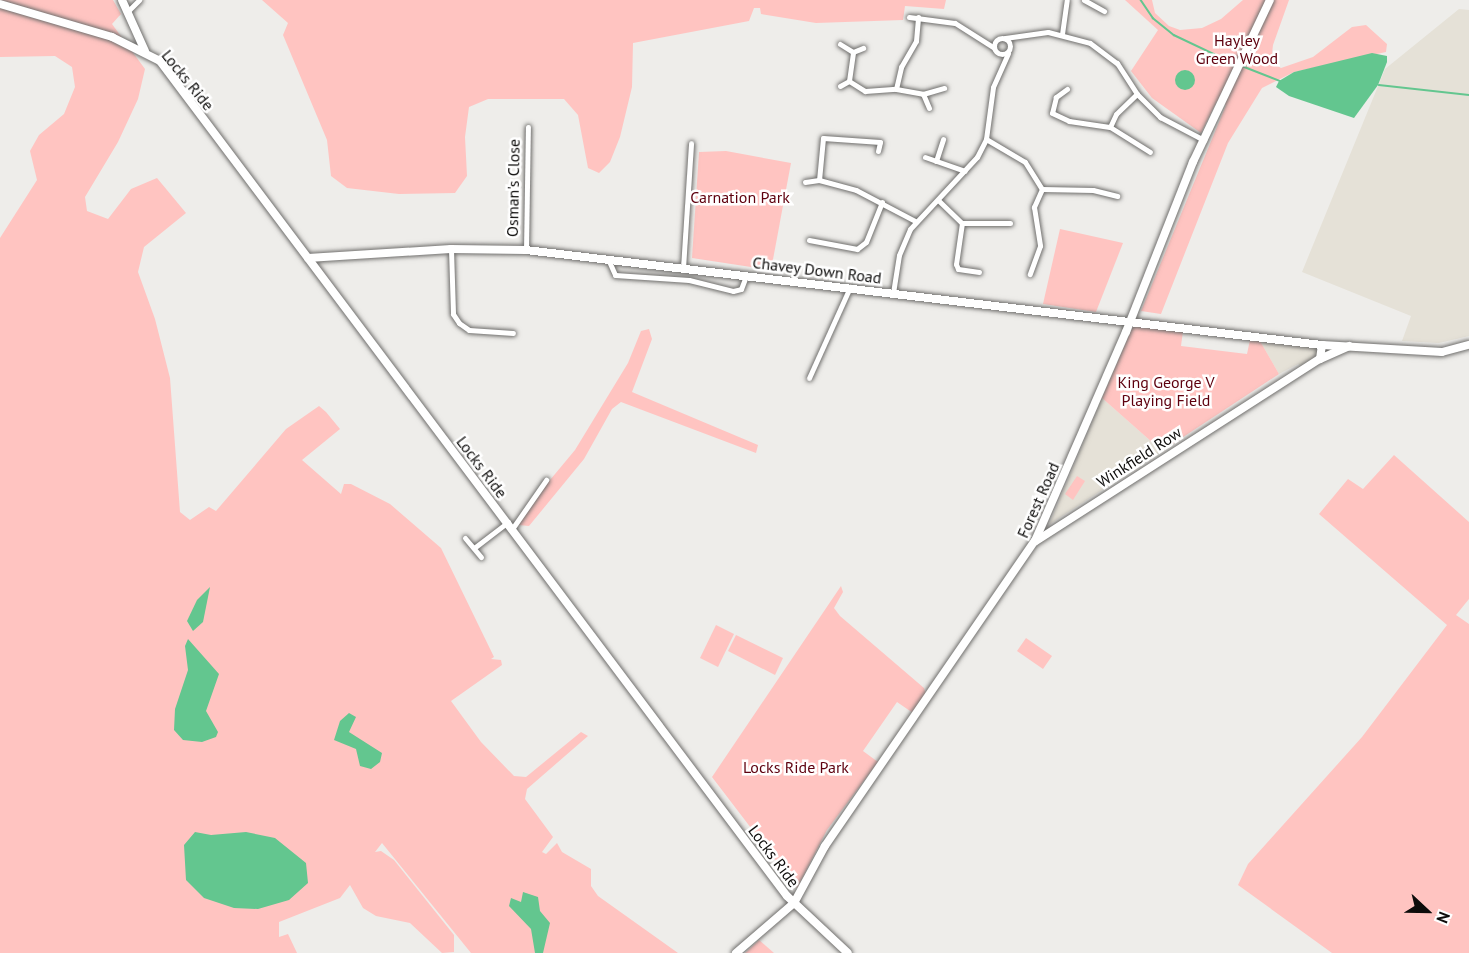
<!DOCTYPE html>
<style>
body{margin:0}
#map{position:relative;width:1469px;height:953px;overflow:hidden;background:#eeedea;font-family:"PT Sans",sans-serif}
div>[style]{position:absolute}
.built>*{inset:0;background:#e5e1d7}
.green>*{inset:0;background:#ffc4c1}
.water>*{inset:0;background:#63c68f}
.round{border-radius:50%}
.stream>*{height:1.5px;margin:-0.75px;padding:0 0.75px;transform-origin:0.75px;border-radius:0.75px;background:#63c68f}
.roads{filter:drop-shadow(0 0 2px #706f6d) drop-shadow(0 0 2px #706f6d)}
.street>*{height:5px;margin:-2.5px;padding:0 2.5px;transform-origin:2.5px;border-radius:2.5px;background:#fff}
.street>.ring{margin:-2.5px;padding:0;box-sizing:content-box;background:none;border:5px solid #fff;border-radius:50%}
.secondary>*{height:8px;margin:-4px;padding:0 4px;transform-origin:4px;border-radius:4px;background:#fff}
span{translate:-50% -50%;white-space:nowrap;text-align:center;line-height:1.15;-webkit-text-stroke:5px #fff;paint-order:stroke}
.park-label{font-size:16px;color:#5e000e}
.street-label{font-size:16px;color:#0d0c0b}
.north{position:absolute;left:1397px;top:881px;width:60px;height:60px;-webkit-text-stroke:4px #fff;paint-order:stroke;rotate:112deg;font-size:16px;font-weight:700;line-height:24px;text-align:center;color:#0d0c0b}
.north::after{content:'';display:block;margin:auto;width:21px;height:27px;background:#0d0c0b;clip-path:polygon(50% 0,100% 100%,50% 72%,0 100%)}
</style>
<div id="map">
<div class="built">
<div style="clip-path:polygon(1459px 9px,1469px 10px,1469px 336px,1439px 343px,1402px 341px,1411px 316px,1302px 272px,1385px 69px)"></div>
<div style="clip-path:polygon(1260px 341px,1318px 347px,1318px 355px,1302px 367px,1298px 364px,1279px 374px)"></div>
<div style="clip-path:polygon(1102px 398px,1162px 451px,1050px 524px,1050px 523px)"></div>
</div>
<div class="green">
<div style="clip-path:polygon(0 0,113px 0,121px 14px,112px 24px,145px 69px,138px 99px,118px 142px,85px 197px,87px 211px,108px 219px,131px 189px,157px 178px,186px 213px,144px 247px,138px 272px,155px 319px,170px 378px,180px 512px,190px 520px,209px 507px,216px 511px,286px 429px,319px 406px,326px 412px,340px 429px,302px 460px,341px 494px,344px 484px,351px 484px,390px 504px,441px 548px,494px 657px,491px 659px,501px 660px,502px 665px,451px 701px,481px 742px,514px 776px,526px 777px,581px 732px,588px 736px,527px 789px,525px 799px,553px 837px,542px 852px,546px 854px,557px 843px,562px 852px,591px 869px,591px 886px,598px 896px,678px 953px,471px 953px,382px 843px,375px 852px,381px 851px,394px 860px,454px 935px,454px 952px,442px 953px,410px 923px,376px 916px,363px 908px,350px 885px,340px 898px,279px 922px,279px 937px,288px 934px,297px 953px,0 953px,0 238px,37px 180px,30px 151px,39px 135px,64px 114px,75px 87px,72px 67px,55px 56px,0 57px)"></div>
<div style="clip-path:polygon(262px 0,946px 0,944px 9px,905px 6px,903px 20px,816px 23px,761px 14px,760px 8px,754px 8px,749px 21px,633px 43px,632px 87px,620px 137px,610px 162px,599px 173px,588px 168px,578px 115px,564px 99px,488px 99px,469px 107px,465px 137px,467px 176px,455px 193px,399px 194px,347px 188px,331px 176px,327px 140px,283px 35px,288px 23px)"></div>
<div style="clip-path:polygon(1125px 0,1152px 0,1155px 13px,1169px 26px,1180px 30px,1202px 28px,1221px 19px,1243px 0,1289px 0,1273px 45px,1271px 62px,1281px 68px,1313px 57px,1352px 27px,1366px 25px,1387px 44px,1386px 52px,1294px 72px,1262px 88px,1228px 143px,1161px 314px,1141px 311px,1226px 105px,1217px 101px,1201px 133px,1152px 98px,1131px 71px,1158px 30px)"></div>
<div style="clip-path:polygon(726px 151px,791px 163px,771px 270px,692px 258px,699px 152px)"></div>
<div style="clip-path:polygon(1060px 229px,1123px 243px,1096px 312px,1043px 304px)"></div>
<div style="clip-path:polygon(1133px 326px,1183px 331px,1181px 346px,1247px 354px,1250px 340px,1260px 341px,1279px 374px,1162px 451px,1102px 398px)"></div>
<div style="clip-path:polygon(649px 329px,652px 339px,632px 392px,758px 445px,756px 453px,621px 402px,612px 409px,584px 459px,529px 526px,519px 525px,520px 516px,575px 450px,628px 363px,641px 331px)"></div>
<div style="clip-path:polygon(1394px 455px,1469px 522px,1469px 599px,1456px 615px,1469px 624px,1469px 953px,1332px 953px,1238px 885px,1248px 864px,1362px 737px,1447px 625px,1319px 514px,1348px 479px,1363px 489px)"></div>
<div style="clip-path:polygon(1077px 476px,1085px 481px,1073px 500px,1065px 494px)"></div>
<div style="clip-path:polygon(841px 586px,843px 592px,834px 608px,840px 616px,924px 688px,926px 695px,913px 713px,897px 702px,863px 751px,878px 762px,827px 830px,797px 888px,712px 777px)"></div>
<div style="clip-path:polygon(716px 625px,734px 634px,718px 667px,700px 658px)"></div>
<div style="clip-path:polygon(736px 635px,783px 658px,775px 675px,728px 651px)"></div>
<div style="clip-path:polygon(1026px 638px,1052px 656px,1043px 669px,1017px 651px)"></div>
<div style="clip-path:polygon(759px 940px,774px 953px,745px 953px)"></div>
</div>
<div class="water">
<div style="clip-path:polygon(1372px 53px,1387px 56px,1387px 62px,1378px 85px,1354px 118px,1289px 96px,1276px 87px,1279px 81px,1294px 72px)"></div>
<div class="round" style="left:1175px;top:70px;width:20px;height:20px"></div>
<div style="clip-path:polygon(210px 587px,203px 622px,193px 631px,187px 621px,197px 600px)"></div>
<div style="clip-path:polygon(188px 639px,219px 674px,206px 711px,218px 732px,216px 737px,202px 742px,183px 740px,174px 730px,175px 709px,188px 670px,185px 646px)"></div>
<div style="clip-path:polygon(349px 713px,356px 717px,349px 732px,382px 753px,380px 762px,371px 769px,360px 766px,356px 749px,334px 740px,340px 721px)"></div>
<div style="clip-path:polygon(195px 832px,211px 835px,246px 832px,275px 838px,306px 863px,308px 883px,289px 900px,258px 909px,234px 908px,204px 898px,186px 880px,184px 845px)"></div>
<div style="clip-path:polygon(523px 892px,538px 897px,540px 911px,550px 923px,543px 953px,535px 953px,531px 929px,509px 906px,511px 898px,521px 902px)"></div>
</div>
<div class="stream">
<div style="left:1141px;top:0;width:22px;rotate:56deg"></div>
<div style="left:1153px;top:18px;width:27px;rotate:39deg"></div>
<div style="left:1174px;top:35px;width:68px;rotate:25.4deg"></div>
<div style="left:1242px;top:66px;width:41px;rotate:21.5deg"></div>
<div style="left:1379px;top:85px;width:91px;rotate:6.3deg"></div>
</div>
<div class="roads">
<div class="street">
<div style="left:1084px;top:0;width:23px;rotate:29deg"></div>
<div style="left:128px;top:11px;width:16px;rotate:-45deg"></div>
<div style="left:909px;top:17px;width:46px;rotate:7.4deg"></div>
<div style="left:955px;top:23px;width:45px;rotate:32.3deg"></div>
<div style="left:1062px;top:34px;width:34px;rotate:-82deg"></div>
<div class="ring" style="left:994px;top:38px;width:11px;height:11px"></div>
<div style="left:1005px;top:38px;width:43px;rotate:-7.9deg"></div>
<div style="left:1048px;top:32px;width:43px;rotate:14.7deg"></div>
<div style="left:1090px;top:43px;width:34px;rotate:37deg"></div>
<div style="left:1117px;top:63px;width:37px;rotate:57deg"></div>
<div style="left:1137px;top:94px;width:33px;rotate:45deg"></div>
<div style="left:1160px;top:117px;width:50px;rotate:27.6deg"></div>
<div style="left:840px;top:44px;width:15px;rotate:32deg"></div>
<div style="left:853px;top:52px;width:11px;rotate:-22deg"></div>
<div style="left:849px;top:81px;width:29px;rotate:-82deg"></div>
<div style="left:840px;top:86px;width:10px;rotate:-29deg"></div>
<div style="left:849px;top:81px;width:19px;rotate:32deg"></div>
<div style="left:865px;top:91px;width:31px;rotate:-4deg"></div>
<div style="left:896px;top:89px;width:27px;rotate:10deg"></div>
<div style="left:896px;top:89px;width:23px;rotate:-77deg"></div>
<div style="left:901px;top:67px;width:30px;rotate:-60deg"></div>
<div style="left:916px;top:41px;width:24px;rotate:-85deg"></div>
<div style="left:1067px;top:89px;width:14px;rotate:144deg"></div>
<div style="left:1056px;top:97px;width:16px;rotate:104deg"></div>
<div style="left:1052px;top:113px;width:19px;rotate:25deg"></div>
<div style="left:1069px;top:121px;width:41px;rotate:8.3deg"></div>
<div style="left:1110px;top:127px;width:47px;rotate:32deg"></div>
<div style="left:929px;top:108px;width:15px;rotate:-113deg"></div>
<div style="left:923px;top:94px;width:22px;rotate:-16deg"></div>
<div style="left:1110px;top:127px;width:14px;rotate:-65deg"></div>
<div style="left:1116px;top:114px;width:29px;rotate:-44deg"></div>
<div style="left:986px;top:139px;width:45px;rotate:30.5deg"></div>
<div style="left:1025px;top:162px;width:32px;rotate:58deg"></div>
<div style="left:1042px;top:189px;width:20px;rotate:114deg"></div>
<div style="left:1034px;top:207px;width:39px;rotate:81deg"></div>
<div style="left:1040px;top:246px;width:30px;rotate:110deg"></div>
<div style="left:878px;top:151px;width:9px;rotate:-77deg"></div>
<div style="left:880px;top:142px;width:57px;rotate:-176deg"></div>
<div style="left:823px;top:138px;width:42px;rotate:95.4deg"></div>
<div style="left:819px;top:180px;width:38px;rotate:15deg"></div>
<div style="left:856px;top:190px;width:67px;rotate:27.7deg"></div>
<div style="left:925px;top:157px;width:42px;rotate:19.3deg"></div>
<div style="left:936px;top:161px;width:23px;rotate:-72deg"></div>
<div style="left:805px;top:182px;width:14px;rotate:-8deg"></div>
<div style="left:1042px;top:189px;width:51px;rotate:1.1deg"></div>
<div style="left:1093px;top:190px;width:25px;rotate:14deg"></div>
<div style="left:938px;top:200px;width:33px;rotate:44deg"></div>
<div style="left:809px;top:240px;width:49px;rotate:10.6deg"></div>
<div style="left:857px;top:249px;width:11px;rotate:-38deg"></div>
<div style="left:866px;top:242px;width:43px;rotate:-68.2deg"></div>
<div style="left:451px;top:249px;width:65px;rotate:88.2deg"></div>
<div style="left:453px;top:314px;width:11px;rotate:56deg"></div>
<div style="left:459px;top:323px;width:12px;rotate:35deg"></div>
<div style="left:469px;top:330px;width:44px;rotate:3.9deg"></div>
<div style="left:526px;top:250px;width:123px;rotate:-89.1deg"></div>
<div style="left:608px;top:259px;width:17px;rotate:66deg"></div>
<div style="left:615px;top:275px;width:74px;rotate:3.9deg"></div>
<div style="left:689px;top:280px;width:45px;rotate:14deg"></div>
<div style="left:733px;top:291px;width:8px;rotate:-14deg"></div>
<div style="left:741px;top:289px;width:14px;rotate:-69deg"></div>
<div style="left:683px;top:268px;width:125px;rotate:-86.3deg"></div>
<div style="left:979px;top:272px;width:21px;rotate:-172deg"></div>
<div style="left:958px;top:269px;width:5px;rotate:-112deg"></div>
<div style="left:956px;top:264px;width:41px;rotate:-81.7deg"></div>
<div style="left:962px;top:223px;width:48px"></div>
<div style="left:893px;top:293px;width:38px;rotate:-81deg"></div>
<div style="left:899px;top:255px;width:28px;rotate:-67deg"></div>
<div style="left:910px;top:229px;width:98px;rotate:-47.1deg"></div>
<div style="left:977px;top:157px;width:20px;rotate:-63deg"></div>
<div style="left:986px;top:139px;width:52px;rotate:-82.3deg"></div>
<div style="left:993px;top:87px;width:37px;rotate:-66deg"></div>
<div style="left:809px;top:378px;width:100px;rotate:-65.7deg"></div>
<div style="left:512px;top:529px;width:60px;rotate:-55.2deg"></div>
<div style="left:465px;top:538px;width:25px;rotate:50deg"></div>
<div style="left:474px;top:548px;width:43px;rotate:-37.4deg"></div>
</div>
<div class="secondary">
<div style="left:122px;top:0;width:56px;rotate:65.7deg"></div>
<div style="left:0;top:4px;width:117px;rotate:16.4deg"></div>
<div style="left:112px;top:37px;width:54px;rotate:26.6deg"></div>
<div style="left:160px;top:61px;width:1044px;rotate:53.1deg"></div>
<div style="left:787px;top:896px;width:83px;rotate:43.1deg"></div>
<div style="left:308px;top:258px;width:143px;rotate:-3.6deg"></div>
<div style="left:451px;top:249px;width:75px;rotate:0.8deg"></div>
<div style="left:526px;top:250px;width:802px;rotate:6.81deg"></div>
<div style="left:1322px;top:345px;width:120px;rotate:3.3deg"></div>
<div style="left:1442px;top:352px;width:28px;rotate:-15deg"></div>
<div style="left:1320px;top:359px;width:32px;rotate:-24deg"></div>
<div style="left:1036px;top:541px;width:337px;rotate:-32.7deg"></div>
<div style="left:1320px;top:359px;width:14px;rotate:-82deg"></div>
<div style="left:736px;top:953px;width:77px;rotate:-40.8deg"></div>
<div style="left:794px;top:903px;width:65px;rotate:-61.5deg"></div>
<div style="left:825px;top:846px;width:370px;rotate:-55.5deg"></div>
<div style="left:1035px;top:541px;width:228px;rotate:-66.5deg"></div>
<div style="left:1126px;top:332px;width:183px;rotate:-68.5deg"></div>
<div style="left:1193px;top:162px;width:179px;rotate:-64.6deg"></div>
</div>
</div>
<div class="park-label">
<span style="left:1237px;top:49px">Hayley<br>Green Wood</span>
<span style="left:740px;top:197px">Carnation Park</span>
<span style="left:1166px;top:391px">King George V<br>Playing Field</span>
<span style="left:796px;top:767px">Locks Ride Park</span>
</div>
<div class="street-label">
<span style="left:188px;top:80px;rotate:51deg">Locks Ride</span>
<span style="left:513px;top:188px;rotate:-89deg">Osman's Close</span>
<span style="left:817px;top:270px;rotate:7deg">Chavey Down Road</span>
<span style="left:1139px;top:457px;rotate:-33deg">Winkfield Row</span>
<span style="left:482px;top:467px;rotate:53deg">Locks Ride</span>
<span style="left:1038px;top:500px;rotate:-66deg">Forest Road</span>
<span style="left:774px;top:856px;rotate:53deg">Locks Ride</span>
</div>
<div class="north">N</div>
</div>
